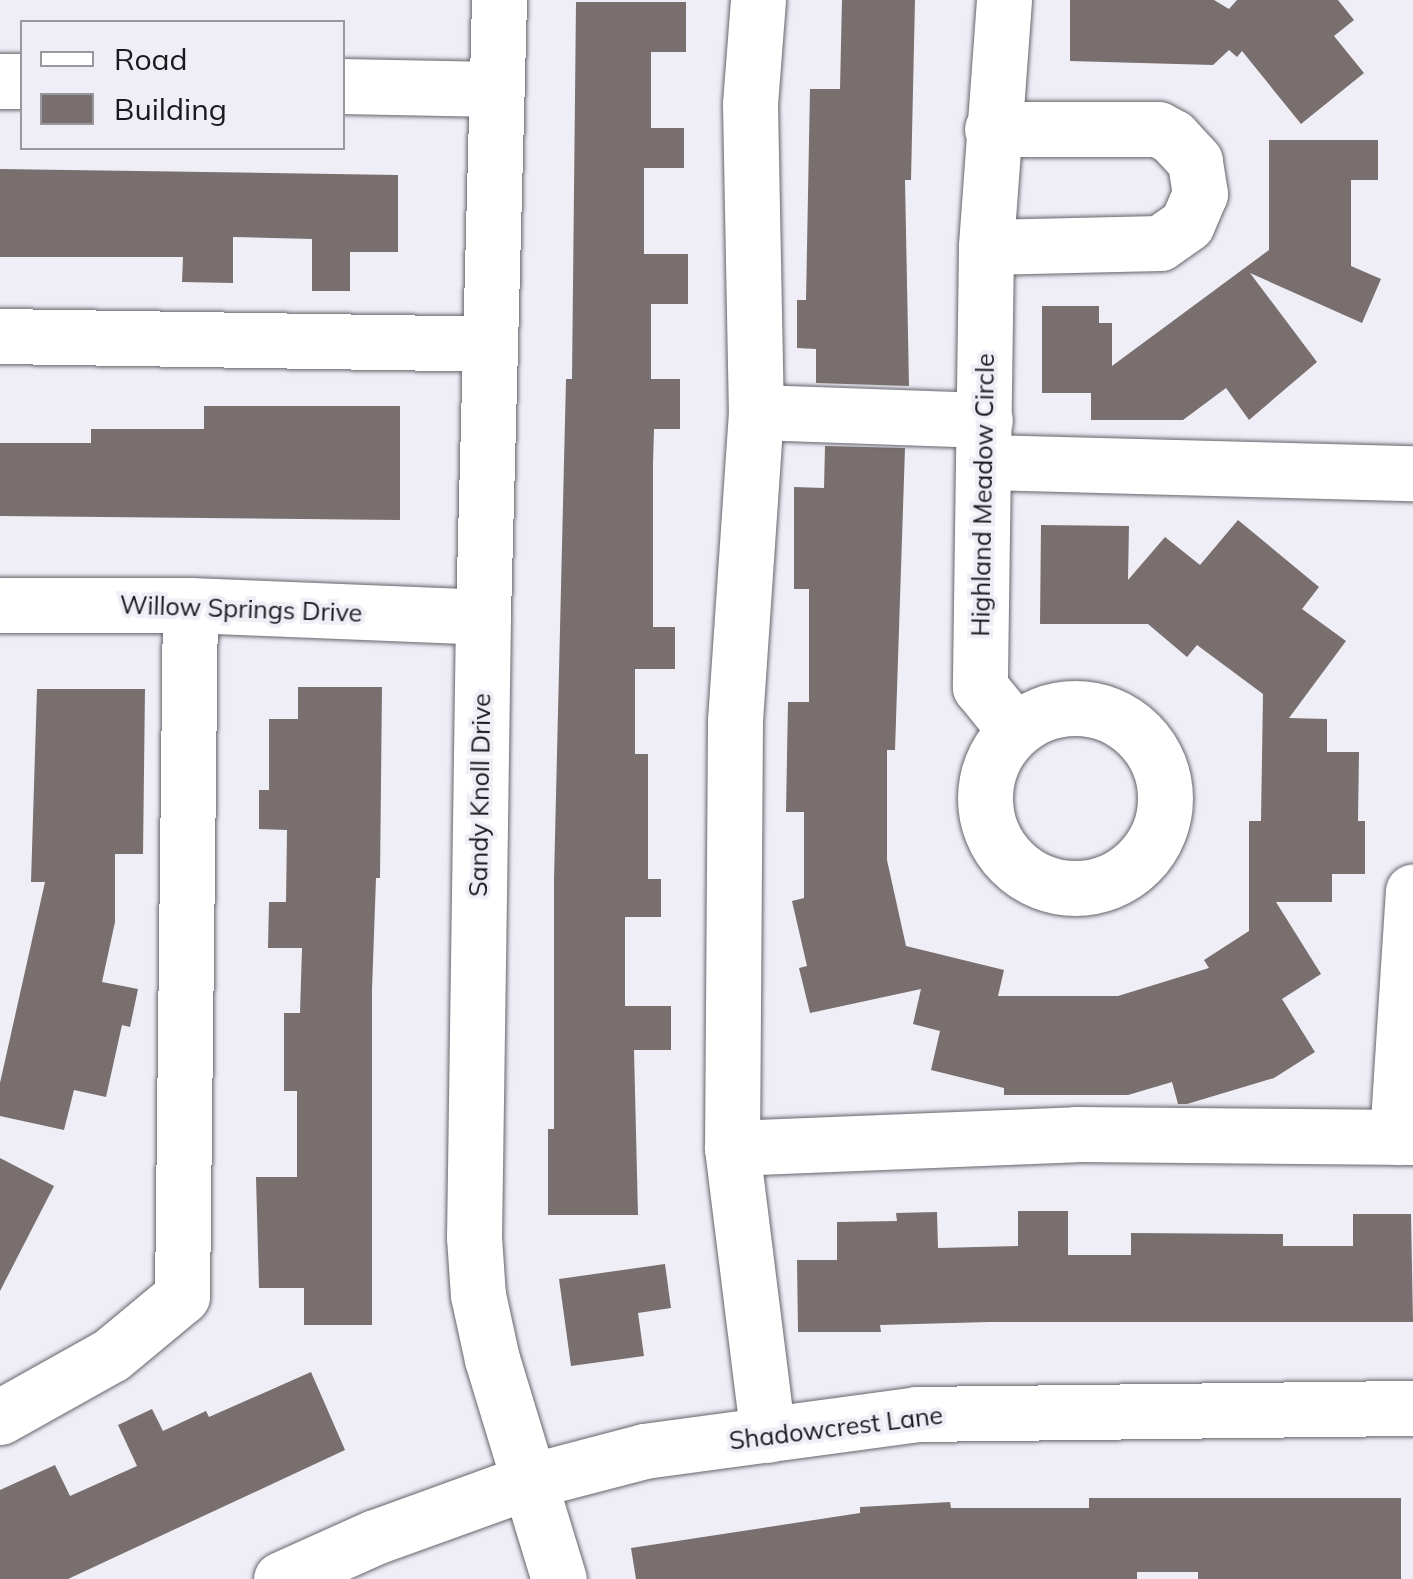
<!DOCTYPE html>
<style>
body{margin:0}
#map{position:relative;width:1413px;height:1579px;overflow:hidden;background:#efedf6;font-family:Mulish,sans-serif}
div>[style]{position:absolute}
.building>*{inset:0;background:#786f6e}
.roads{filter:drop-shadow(0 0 2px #66656c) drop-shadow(0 0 2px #66656c)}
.minor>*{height:55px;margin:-27.5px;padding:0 27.5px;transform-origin:27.5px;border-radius:27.5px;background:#fff}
.minor>.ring{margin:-27.5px;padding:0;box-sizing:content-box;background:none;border:55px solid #fff;border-radius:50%}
span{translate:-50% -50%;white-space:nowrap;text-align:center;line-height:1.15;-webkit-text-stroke:8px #efedf6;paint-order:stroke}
.street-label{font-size:25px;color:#1a191c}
.legend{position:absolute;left:20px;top:20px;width:325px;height:130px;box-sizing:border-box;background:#efedf6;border:2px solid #9a989f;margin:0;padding:12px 18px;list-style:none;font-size:30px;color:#1a191c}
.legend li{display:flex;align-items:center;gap:20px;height:50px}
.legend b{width:50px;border:2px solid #9a989f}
</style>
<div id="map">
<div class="building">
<div style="clip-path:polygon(842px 0,915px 0,911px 180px,905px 180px,909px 386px,816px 383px,816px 349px,797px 348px,797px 300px,806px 300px,810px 89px,840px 89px)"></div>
<div style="clip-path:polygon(1070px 0,1214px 0,1229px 9px,1237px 0,1338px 0,1354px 20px,1334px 36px,1364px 73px,1301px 124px,1242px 51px,1237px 57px,1229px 50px,1213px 65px,1070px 61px)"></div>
<div style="clip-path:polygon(576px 2px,686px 2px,686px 52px,651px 52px,651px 128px,684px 128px,684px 168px,644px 168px,644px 254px,688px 254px,688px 304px,651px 304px,651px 379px,680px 379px,680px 429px,654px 429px,653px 464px,653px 627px,675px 627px,675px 669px,635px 669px,635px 754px,648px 754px,648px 879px,661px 879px,661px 917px,625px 917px,625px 1006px,671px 1006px,671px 1050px,634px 1050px,638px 1215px,548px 1215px,548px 1129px,554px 1129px,554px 879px,566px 379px,572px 379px)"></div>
<div style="clip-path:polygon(1269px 140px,1378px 140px,1378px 180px,1351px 180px,1351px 266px,1381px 279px,1362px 323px,1250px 273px,1317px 362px,1249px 420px,1226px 388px,1183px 420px,1091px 420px,1091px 393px,1042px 393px,1042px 306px,1099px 306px,1099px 323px,1112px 323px,1112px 366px,1269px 250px)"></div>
<div style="clip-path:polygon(0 169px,398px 175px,398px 252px,350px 252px,350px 291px,312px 291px,312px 239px,233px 237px,233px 283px,182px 282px,183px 257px,0 257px)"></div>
<div style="clip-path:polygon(204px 406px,400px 406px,400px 520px,0 516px,0 443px,91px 443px,91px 429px,204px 429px)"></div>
<div style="clip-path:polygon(825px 446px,905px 448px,895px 750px,887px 750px,887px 860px,906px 946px,1004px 970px,998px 996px,1118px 996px,1209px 968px,1204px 960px,1249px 931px,1249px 821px,1261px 821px,1263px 694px,1197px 645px,1187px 657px,1148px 624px,1040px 624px,1041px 525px,1129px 526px,1128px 580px,1165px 537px,1200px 565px,1238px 520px,1319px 587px,1302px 609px,1346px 641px,1289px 718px,1327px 719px,1327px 752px,1359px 752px,1358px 821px,1365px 821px,1365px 874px,1332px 874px,1332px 902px,1276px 902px,1321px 974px,1282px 999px,1315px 1052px,1274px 1078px,1187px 1104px,1178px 1104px,1172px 1082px,1128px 1095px,1004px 1095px,1004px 1088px,931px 1070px,940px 1031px,913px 1024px,921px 989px,810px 1013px,799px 968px,807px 966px,792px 901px,804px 898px,804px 812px,786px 812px,788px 702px,809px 702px,809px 589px,794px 589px,794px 487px,824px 488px)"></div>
<div style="clip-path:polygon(298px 687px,382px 687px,380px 878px,376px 878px,372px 990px,372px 1325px,304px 1325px,304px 1288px,259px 1288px,256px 1177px,297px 1177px,297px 1091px,284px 1091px,284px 1013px,300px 1013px,302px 948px,268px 948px,269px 902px,286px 902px,287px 830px,259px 829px,259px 790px,269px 790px,269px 719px,298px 719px)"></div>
<div style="clip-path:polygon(37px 689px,145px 689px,143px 854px,115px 854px,115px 922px,102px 982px,138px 989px,130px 1027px,122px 1025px,106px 1097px,74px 1090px,64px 1130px,0 1116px,0 1083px,45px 882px,31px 882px)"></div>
<div style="clip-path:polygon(0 1158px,54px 1186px,0 1291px)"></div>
<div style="clip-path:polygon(1018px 1211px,1068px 1211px,1068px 1255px,1131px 1255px,1131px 1233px,1283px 1234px,1283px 1246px,1353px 1246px,1353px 1214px,1411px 1214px,1413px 1322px,989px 1322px,880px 1325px,881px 1332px,798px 1332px,797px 1260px,837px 1260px,837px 1222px,897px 1221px,896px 1213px,937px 1212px,938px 1248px,1018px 1246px)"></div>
<div style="clip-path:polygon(665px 1264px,671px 1308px,638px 1313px,644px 1356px,571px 1366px,559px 1279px)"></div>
<div style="clip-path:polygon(311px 1372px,345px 1450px,68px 1579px,0 1579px,0 1490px,55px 1465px,70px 1496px,137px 1466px,118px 1425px,152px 1409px,163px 1431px,206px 1411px,209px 1417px)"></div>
<div style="clip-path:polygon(1089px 1498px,1401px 1498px,1401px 1579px,1198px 1579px,1198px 1572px,1137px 1572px,1137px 1579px,636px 1579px,631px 1548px,860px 1513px,860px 1507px,950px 1502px,951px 1508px,1089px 1508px)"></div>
</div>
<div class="roads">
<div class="minor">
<div style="left:499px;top:0;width:617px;rotate:91.49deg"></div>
<div style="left:483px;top:617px;width:620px;rotate:90.83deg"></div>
<div style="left:474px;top:1237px;width:58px;rotate:86.1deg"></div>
<div style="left:478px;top:1295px;width:66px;rotate:77.7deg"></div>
<div style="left:492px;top:1359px;width:230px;rotate:73.1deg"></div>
<div style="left:758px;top:0;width:104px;rotate:94.4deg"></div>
<div style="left:750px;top:104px;width:308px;rotate:88.9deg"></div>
<div style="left:756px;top:412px;width:310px;rotate:93.9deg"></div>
<div style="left:735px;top:721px;width:427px;rotate:90.4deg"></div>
<div style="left:732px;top:1148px;width:289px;rotate:82.9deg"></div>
<div style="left:1004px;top:0;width:248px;rotate:94.2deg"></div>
<div style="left:986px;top:247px;width:440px;rotate:90.8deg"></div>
<div style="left:980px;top:687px;width:55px;rotate:50.9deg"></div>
<div style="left:0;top:81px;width:22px"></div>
<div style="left:342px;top:86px;width:153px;rotate:1.1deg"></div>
<div style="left:986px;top:247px;width:174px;rotate:-1.3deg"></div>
<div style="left:1160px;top:243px;width:33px;rotate:-35deg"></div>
<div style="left:1187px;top:224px;width:33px;rotate:-67deg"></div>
<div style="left:1200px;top:194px;width:33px;rotate:-99deg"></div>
<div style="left:1195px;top:161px;width:33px;rotate:-133deg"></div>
<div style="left:1173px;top:137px;width:17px;rotate:-152deg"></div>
<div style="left:1158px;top:129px;width:166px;rotate:180deg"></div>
<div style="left:0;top:336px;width:489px;rotate:0.9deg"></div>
<div style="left:756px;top:412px;width:229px;rotate:2deg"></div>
<div style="left:985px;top:462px;width:428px;rotate:1.5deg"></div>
<div style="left:0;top:605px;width:190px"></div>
<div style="left:190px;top:605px;width:293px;rotate:2.3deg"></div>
<div class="ring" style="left:985px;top:708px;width:125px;height:125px"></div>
<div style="left:1397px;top:1137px;width:246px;rotate:-86.3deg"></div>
<div style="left:732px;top:1148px;width:344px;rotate:-2.3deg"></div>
<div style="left:1076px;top:1134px;width:337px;rotate:0.5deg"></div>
<div style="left:0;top:1417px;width:127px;rotate:-29.2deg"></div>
<div style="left:111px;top:1355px;width:92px;rotate:-39.7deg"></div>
<div style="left:182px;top:1296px;width:691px;rotate:-89.34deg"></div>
<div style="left:281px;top:1579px;width:103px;rotate:-24.1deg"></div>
<div style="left:375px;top:1537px;width:165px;rotate:-19.9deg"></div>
<div style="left:530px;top:1481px;width:118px;rotate:-14.7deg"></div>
<div style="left:644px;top:1451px;width:275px;rotate:-7.7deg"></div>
<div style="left:916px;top:1414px;width:497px;rotate:-0.7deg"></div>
</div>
</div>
<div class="street-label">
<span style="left:983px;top:495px;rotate:-89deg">Highland Meadow Circle</span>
<span style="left:241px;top:609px;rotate:2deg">Willow Springs Drive</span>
<span style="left:480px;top:795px;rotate:-89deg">Sandy Knoll Drive</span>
<span style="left:836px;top:1428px;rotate:-7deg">Shadowcrest Lane</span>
</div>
<ul class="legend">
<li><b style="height:12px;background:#fff"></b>Road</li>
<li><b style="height:28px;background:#786f6e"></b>Building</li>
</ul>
</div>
